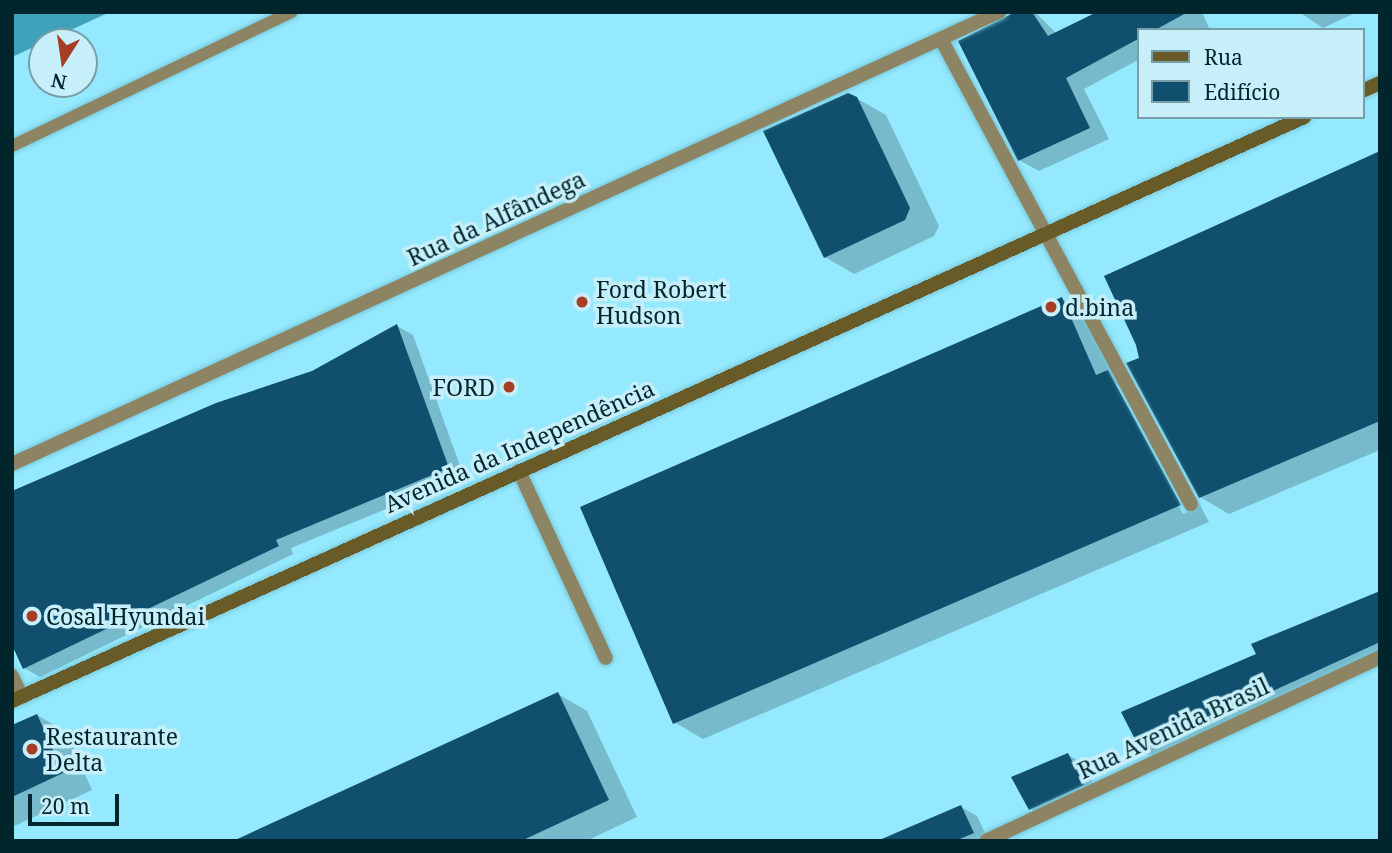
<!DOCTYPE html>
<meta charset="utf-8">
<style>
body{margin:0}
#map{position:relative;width:1392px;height:853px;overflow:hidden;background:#94e9fe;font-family:"Noto Serif",serif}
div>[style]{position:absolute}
.water>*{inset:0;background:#3ea3ba}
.shadow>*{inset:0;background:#0003}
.building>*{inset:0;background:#104f6d}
.roads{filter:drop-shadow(0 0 2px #79c6d8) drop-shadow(0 0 2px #79c6d8)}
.lane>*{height:12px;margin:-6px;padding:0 6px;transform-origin:6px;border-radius:6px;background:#8d8463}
.street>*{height:14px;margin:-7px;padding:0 7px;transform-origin:7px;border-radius:7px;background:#8d8463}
.secondary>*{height:14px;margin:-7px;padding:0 7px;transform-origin:7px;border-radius:7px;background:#695b27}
.dots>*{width:19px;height:19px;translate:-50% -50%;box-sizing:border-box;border:4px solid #c7eff9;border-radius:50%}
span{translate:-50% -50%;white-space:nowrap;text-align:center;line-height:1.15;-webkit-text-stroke:7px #c7eff9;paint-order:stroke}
.street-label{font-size:23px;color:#00252c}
.poi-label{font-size:23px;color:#00252c}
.left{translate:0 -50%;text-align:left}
.right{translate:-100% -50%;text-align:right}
.frame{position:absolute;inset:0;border:14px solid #00252c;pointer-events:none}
.legend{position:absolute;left:1137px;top:28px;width:228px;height:91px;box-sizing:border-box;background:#c7eff9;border:2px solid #779ea7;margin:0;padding:9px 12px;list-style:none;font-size:21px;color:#00252c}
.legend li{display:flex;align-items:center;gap:14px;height:35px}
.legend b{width:35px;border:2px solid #779ea7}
.north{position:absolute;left:28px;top:28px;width:70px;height:70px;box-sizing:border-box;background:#c7eff9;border:2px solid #779ea7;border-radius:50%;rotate:192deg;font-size:19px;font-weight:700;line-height:28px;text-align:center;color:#00252c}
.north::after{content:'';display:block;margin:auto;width:24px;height:32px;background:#a73e23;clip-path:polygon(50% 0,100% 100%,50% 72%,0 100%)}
.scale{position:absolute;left:28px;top:794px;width:91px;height:32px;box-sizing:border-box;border:4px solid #00252c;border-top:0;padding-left:9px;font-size:21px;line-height:24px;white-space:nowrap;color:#00252c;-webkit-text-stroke:5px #c7eff9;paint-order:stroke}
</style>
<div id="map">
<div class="water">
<div style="clip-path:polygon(12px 12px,110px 12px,12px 57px)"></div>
</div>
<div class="shadow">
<div style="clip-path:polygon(1019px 12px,1035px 12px,1057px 34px,1101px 12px,1202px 12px,1210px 30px,1138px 30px,1138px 60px,1084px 89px,1109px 139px,1039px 171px,1019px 160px)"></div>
<div style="clip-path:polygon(1299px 12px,1357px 12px,1323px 28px)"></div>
<div style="clip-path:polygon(856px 98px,886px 115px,939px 226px,934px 236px,854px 274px,825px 257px)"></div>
<div style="clip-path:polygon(1380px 153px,1380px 450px,1229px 514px,1200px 497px,1141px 359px)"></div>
<div style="clip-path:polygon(evenodd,1062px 299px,1091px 316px,1118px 378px,1138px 389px,1209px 522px,703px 739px,674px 722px,1062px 299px,1112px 381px,1119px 386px,1187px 512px,1183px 514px,1112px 381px)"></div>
<div style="clip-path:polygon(397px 326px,413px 335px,464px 477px,291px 548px,293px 554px,40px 677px,24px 668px,313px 373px)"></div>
<div style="clip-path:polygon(1380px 594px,1380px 658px,1158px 759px,1142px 750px,1258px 655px)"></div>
<div style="clip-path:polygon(558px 694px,587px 711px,637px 817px,586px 841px,238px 841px)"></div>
<div style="clip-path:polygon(37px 715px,66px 732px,92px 790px,12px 827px,12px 727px)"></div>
<div style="clip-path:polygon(1068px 755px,1084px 764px,1098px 794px,1046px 818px,1031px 809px)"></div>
<div style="clip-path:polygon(961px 807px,977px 816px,989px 841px,916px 841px)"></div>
</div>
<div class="building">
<div style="clip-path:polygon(1015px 12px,1032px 12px,1048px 36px,1097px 12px,1188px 12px,1155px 30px,1138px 30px,1138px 39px,1066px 78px,1090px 128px,1018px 161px,958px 41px)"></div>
<div style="clip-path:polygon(848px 93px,857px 97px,910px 208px,905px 220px,824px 258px,763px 131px)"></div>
<div style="clip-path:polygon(1380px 151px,1380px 421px,1199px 498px,1126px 363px,1139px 358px,1136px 345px,1104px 276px)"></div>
<div style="clip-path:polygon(1062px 297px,1096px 375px,1108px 370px,1181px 505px,673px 724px,580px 507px)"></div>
<div style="clip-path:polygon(397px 324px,449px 468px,276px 540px,279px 546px,23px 669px,12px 645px,12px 491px,216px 403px,312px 371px)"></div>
<div style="clip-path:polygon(1380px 591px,1380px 642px,1141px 751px,1121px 712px,1256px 654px,1251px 644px)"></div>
<div style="clip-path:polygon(558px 692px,609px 800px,521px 841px,233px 841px)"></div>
<div style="clip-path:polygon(37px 714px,63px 773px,12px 797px,12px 725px)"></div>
<div style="clip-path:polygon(1068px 753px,1084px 785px,1029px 810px,1011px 777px)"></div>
<div style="clip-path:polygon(961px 805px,974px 833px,955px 841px,877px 841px)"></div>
</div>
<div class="roads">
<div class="lane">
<div style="left:12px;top:146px;width:310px;rotate:-25.6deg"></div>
</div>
<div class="street">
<div style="left:941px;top:39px;width:528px;rotate:61.74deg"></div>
<div style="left:12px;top:464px;width:1086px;rotate:-24.61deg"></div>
<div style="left:519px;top:471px;width:206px;rotate:65.1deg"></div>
<div style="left:12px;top:676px;width:23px;rotate:65deg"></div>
<div style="left:986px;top:841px;width:435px;rotate:-25deg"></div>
</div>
<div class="secondary">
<div style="left:1362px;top:91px;width:20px;rotate:-24deg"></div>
<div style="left:12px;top:701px;width:1418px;rotate:-24.32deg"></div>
</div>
</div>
<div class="dots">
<div style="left:582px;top:302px;background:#a73e23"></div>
<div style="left:1051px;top:307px;background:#a73e23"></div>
<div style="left:509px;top:387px;background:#a73e23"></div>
<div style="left:32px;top:616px;background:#a73e23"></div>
<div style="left:32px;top:749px;background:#a73e23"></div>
</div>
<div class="street-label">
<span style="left:496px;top:218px;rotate:-25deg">Rua da Alfândega</span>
<span style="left:519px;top:446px;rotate:-24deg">Avenida da Independência</span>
<span style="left:1173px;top:728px;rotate:-25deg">Rua Avenida Brasil</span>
</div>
<div class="poi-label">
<span class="left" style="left:596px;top:302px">Ford Robert<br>Hudson</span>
<span class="left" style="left:1065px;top:307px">d.bina</span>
<span class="right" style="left:495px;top:387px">FORD</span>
<span class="left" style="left:46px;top:616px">Cosal Hyundai</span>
<span class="left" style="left:46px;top:749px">Restaurante<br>Delta</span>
</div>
<div class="frame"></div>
<ul class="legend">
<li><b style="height:9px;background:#695b27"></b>Rua</li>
<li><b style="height:19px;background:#104f6d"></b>Edifício</li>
</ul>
<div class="north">N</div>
<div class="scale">20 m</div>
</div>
